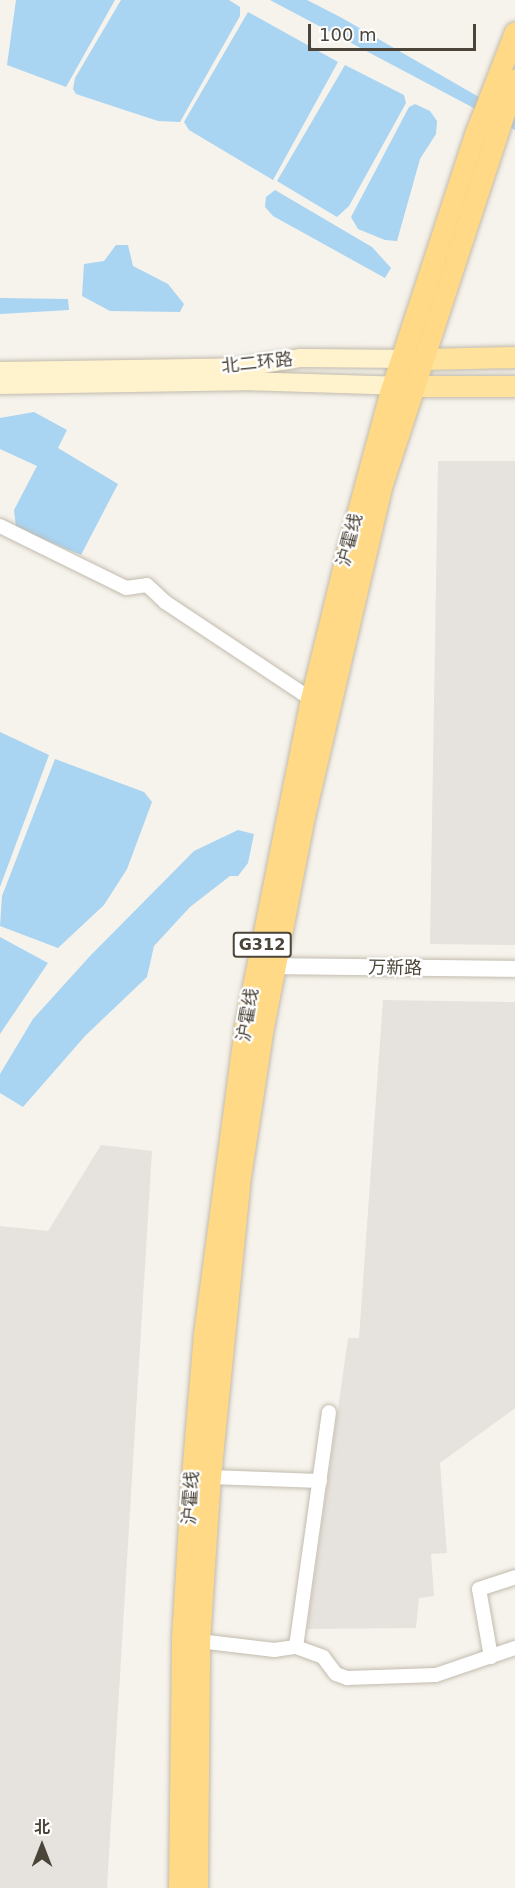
<!DOCTYPE html>
<meta charset="utf-8">
<style>
body{margin:0}
#map{position:relative;width:515px;height:1888px;overflow:hidden;background:#f6f3ec;font-family:"DejaVu Sans","Noto Sans SC",sans-serif}
div>[style]{position:absolute}
.industrial>*{inset:0;background:#e6e2dd}
.water>*{inset:0;background:#a9d4f2}
.roads{filter:drop-shadow(0 0 2px #c2bbae) drop-shadow(0 0 2px #c2bbae)}
.minor>*{height:14px;margin:-7px;padding:0 7px;transform-origin:7px;border-radius:7px;background:#fff}
.tertiary>*{height:16px;margin:-8px;padding:0 8px;transform-origin:8px;border-radius:8px;background:#fff}
.secondary>*{height:18px;margin:-9px;padding:0 9px;transform-origin:9px;border-radius:9px;background:#fff3cd}
.primary>*{height:21px;margin:-10.5px;padding:0 10.5px;transform-origin:10.5px;border-radius:10.5px;background:#ffe39c}
.trunk>*{height:21px;margin:-10.5px;padding:0 10.5px;transform-origin:10.5px;border-radius:10.5px;background:#ffd985}
span{translate:-50% -50%;white-space:nowrap;text-align:center;line-height:1.15;-webkit-text-stroke:4.5px #fff;paint-order:stroke}
.shield-label span{padding:2px 4px;background:#fff;border:2px solid;border-radius:4px;-webkit-text-stroke-width:0}
.shield-label{font-size:16px;color:#4b4439;font-weight:700}
.street-label{font-size:18px;color:#4b4439}
.north{position:absolute;left:12px;top:1816px;width:60px;height:60px;-webkit-text-stroke:4px #fff;paint-order:stroke;rotate:0deg;font-size:16px;font-weight:700;line-height:24px;text-align:center;color:#4b4439}
.north::after{content:'';display:block;margin:auto;width:21px;height:27px;background:#4b4439;clip-path:polygon(50% 0,100% 100%,50% 72%,0 100%)}
.scale{position:absolute;left:308px;top:24px;width:168px;height:27px;box-sizing:border-box;border:3px solid #4b4439;border-top:0;padding-left:8px;font-size:18px;line-height:21px;white-space:nowrap;color:#4b4439;-webkit-text-stroke:4px #fff;paint-order:stroke}
</style>
<div id="map">
<div class="industrial">
<div style="clip-path:polygon(438px 461px,515px 461px,515px 945px,430px 944px)"></div>
<div style="clip-path:polygon(383px 1000px,515px 1002px,515px 1408px,440px 1463px,447px 1553px,431px 1554px,434px 1596px,419px 1598px,416px 1628px,307px 1629px,348px 1338px,359px 1338px)"></div>
<div style="clip-path:polygon(101px 1145px,152px 1151px,107px 1888px,0 1888px,0 1226px,48px 1231px)"></div>
</div>
<div class="water">
<div style="clip-path:polygon(16px 0,115px 0,66px 87px,7px 65px)"></div>
<div style="clip-path:polygon(121px 0,229px 0,240px 7px,240px 16px,180px 122px,158px 121px,76px 94px,73px 89px,75px 78px)"></div>
<div style="clip-path:polygon(270px 0,307px 0,342px 18px,515px 118px,515px 130px)"></div>
<div style="clip-path:polygon(248px 12px,338px 62px,273px 180px,189px 130px,184px 122px)"></div>
<div style="clip-path:polygon(345px 65px,404px 95px,406px 103px,349px 206px,337px 217px,277px 181px)"></div>
<div style="clip-path:polygon(415px 104px,430px 111px,437px 121px,436px 134px,420px 159px,397px 241px,385px 240px,358px 229px,351px 217px,409px 107px)"></div>
<div style="clip-path:polygon(275px 190px,372px 247px,391px 268px,385px 278px,273px 216px,265px 207px,266px 197px)"></div>
<div style="clip-path:polygon(116px 245px,128px 245px,133px 266px,168px 284px,184px 304px,180px 312px,110px 311px,82px 296px,84px 264px,104px 261px)"></div>
<div style="clip-path:polygon(0 298px,68px 299px,69px 310px,0 314px)"></div>
<div style="clip-path:polygon(34px 412px,67px 430px,58px 448px,118px 484px,81px 555px,16px 528px,14px 510px,37px 466px,0 449px,0 418px)"></div>
<div style="clip-path:polygon(0 732px,49px 755px,0 887px)"></div>
<div style="clip-path:polygon(55px 759px,144px 792px,152px 802px,127px 869px,104px 905px,58px 948px,0 926px,2px 896px)"></div>
<div style="clip-path:polygon(238px 830px,254px 834px,248px 863px,238px 876px,230px 876px,190px 907px,154px 946px,147px 977px,85px 1036px,23px 1107px,0 1093px,0 1074px,33px 1019px,90px 956px,194px 851px)"></div>
<div style="clip-path:polygon(0 937px,48px 963px,0 1034px)"></div>
</div>
<div class="roads">
<div class="minor">
<div style="left:0;top:526px;width:140px;rotate:26.2deg"></div>
<div style="left:126px;top:588px;width:21px;rotate:-8deg"></div>
<div style="left:147px;top:585px;width:25px;rotate:43deg"></div>
<div style="left:165px;top:602px;width:175px;rotate:33.6deg"></div>
<div style="left:210px;top:1477px;width:110px;rotate:2.1deg"></div>
<div style="left:199px;top:1641px;width:76px;rotate:6.8deg"></div>
<div style="left:274px;top:1650px;width:22px;rotate:-8deg"></div>
<div style="left:296px;top:1647px;width:237px;rotate:-82deg"></div>
<div style="left:296px;top:1647px;width:29px;rotate:20deg"></div>
<div style="left:323px;top:1657px;width:21px;rotate:53deg"></div>
<div style="left:336px;top:1674px;width:12px;rotate:20deg"></div>
<div style="left:347px;top:1678px;width:89px;rotate:-1.9deg"></div>
<div style="left:436px;top:1675px;width:83px;rotate:-18.9deg"></div>
<div style="left:491px;top:1657px;width:69px;rotate:-100deg"></div>
<div style="left:479px;top:1589px;width:38px;rotate:-18deg"></div>
</div>
<div class="tertiary">
<div style="left:274px;top:966px;width:241px;rotate:0.7deg"></div>
</div>
<div class="secondary">
<div style="left:0;top:371px;width:243px;rotate:-0.9deg"></div>
<div style="left:243px;top:367px;width:59px;rotate:-8.8deg"></div>
<div style="left:301px;top:358px;width:113px;rotate:0.5deg"></div>
<div style="left:0;top:385px;width:243px;rotate:-0.9deg"></div>
<div style="left:243px;top:381px;width:163px;rotate:1.8deg"></div>
</div>
<div class="primary">
<div style="left:422px;top:359px;width:93px;rotate:-1.2deg"></div>
<div style="left:413px;top:386px;width:102px"></div>
</div>
<div class="trunk">
<div style="left:179px;top:1888px;width:250px;rotate:-89.3deg"></div>
<div style="left:182px;top:1638px;width:162px;rotate:-86.5deg"></div>
<div style="left:192px;top:1476px;width:143px;rotate:-85.2deg"></div>
<div style="left:204px;top:1334px;width:311px;rotate:-82.4deg"></div>
<div style="left:245px;top:1026px;width:334px;rotate:-78.6deg"></div>
<div style="left:311px;top:699px;width:155px;rotate:-76.2deg"></div>
<div style="left:348px;top:548px;width:161px;rotate:-74.8deg"></div>
<div style="left:390px;top:393px;width:275px;rotate:-71.8deg"></div>
<div style="left:476px;top:132px;width:107px;rotate:-68.7deg"></div>
<div style="left:197px;top:1888px;width:247px;rotate:-89.5deg"></div>
<div style="left:199px;top:1641px;width:164px;rotate:-86.2deg"></div>
<div style="left:210px;top:1477px;width:301px;rotate:-84.3deg"></div>
<div style="left:240px;top:1177px;width:152px;rotate:-81.3deg"></div>
<div style="left:263px;top:1027px;width:215px;rotate:-79deg"></div>
<div style="left:304px;top:816px;width:338px;rotate:-76.8deg"></div>
<div style="left:381px;top:487px;width:429px;rotate:-71.8deg"></div>
</div>
</div>
<div class="shield-label">
<span style="left:262px;top:945px">G312</span>
</div>
<div class="street-label">
<span style="left:257px;top:363px;rotate:-6deg">北二环路</span>
<span style="left:350px;top:540px;rotate:-75deg">沪霍线</span>
<span style="left:395px;top:968px;rotate:1deg">万新路</span>
<span style="left:248px;top:1015px;rotate:-80deg">沪霍线</span>
<span style="left:191px;top:1498px;rotate:-86deg">沪霍线</span>
</div>
<div class="north">北</div>
<div class="scale">100 m</div>
</div>
